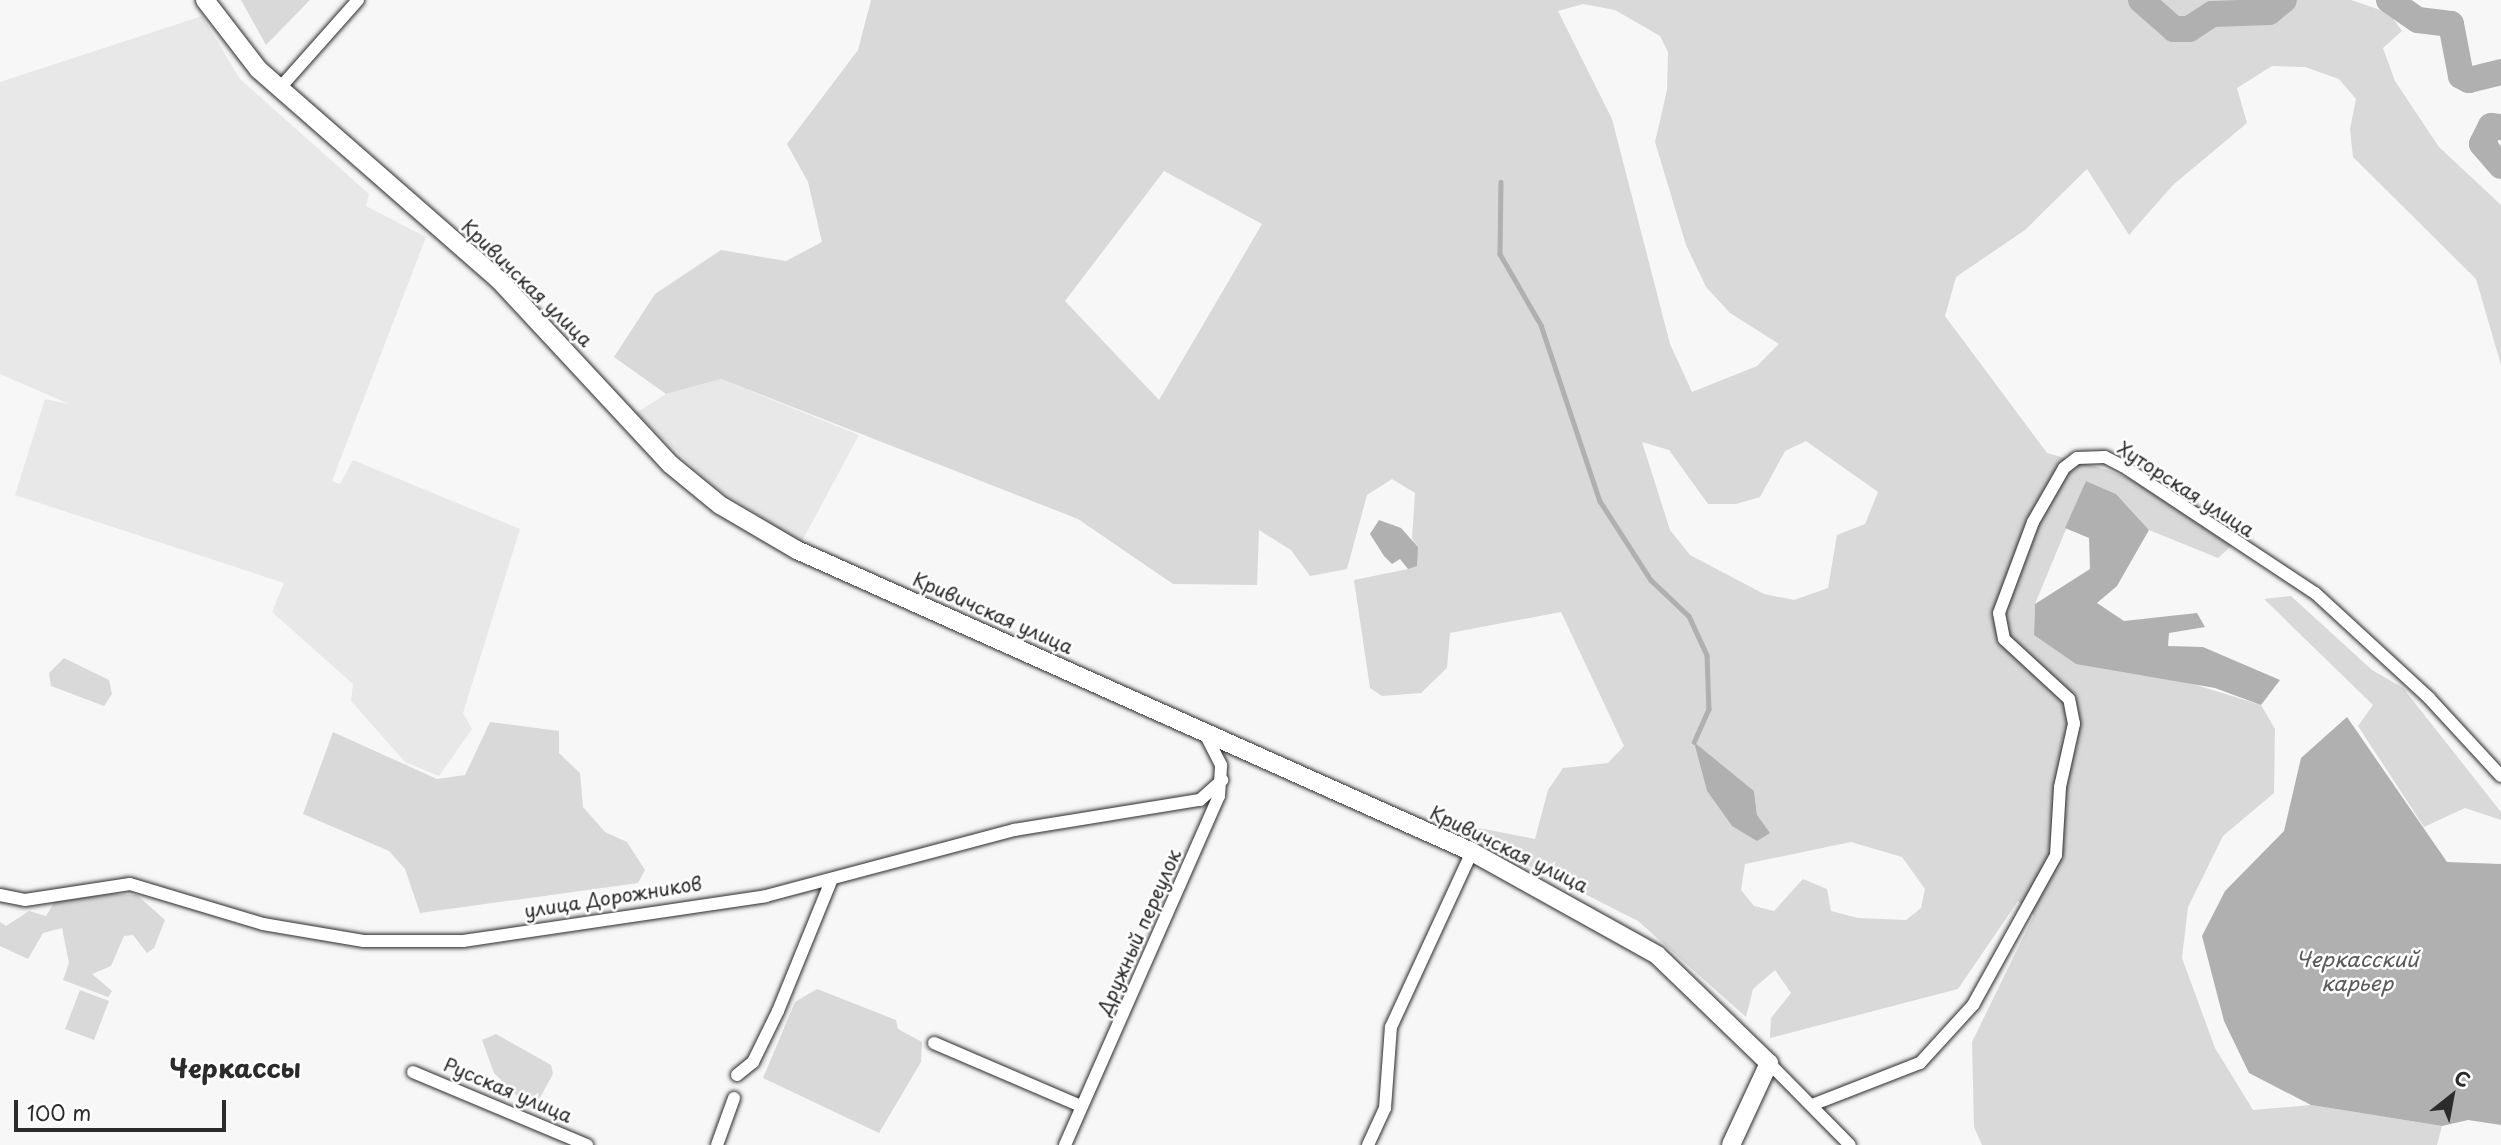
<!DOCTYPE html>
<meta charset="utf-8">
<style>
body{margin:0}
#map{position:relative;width:2501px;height:1145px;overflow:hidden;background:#f7f7f7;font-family:"Playpen Sans",sans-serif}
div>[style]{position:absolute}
.built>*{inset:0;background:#e8e8e8}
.green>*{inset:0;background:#d9d9d9}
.water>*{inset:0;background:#b0b0b0}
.stream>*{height:4.5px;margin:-2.25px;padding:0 2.25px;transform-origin:2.25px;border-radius:2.25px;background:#b0b0b0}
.river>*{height:26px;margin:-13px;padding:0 13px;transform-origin:13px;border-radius:13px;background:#b0b0b0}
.roads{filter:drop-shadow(0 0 2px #2b2b2b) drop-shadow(0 0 2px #2b2b2b)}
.street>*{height:12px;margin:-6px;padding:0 6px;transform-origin:6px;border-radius:6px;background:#fff}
.secondary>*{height:18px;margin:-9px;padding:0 9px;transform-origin:9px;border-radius:9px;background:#fff}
span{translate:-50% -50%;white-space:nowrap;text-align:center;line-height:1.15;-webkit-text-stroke:5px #fff;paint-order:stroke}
.street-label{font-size:19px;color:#2b2b2b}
.water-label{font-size:21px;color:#5a5a5a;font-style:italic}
.district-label{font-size:26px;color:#2b2b2b;font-weight:700}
.north{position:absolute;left:2417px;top:1061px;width:70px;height:70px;-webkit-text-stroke:5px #fff;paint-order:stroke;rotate:31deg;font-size:19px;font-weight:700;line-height:28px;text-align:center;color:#2b2b2b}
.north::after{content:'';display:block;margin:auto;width:24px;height:32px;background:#2b2b2b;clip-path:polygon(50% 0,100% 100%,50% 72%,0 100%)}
.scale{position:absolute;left:14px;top:1100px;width:212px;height:32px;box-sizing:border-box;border:4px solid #2b2b2b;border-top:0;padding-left:9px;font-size:21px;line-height:24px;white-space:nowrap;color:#2b2b2b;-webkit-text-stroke:5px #fff;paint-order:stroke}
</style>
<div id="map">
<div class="built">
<div style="clip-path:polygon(202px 16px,240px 79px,369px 194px,366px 206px,426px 237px,332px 481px,340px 484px,353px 460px,520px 529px,463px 713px,472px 729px,439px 776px,405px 762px,351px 701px,353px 684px,272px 612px,284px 583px,15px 495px,45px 399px,69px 404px,0 374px,0 82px)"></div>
<div style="clip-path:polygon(721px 379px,859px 435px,801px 543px,715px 487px,636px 413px,666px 394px)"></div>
</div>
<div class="green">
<div style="clip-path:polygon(241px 0,310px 0,266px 45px)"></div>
<div style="clip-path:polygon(evenodd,871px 0,2351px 0,2389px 13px,2402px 31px,2383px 48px,2395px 81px,2439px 147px,2501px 205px,2501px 365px,2476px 279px,2353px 157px,2350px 129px,2356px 99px,2339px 79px,2305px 67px,2272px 66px,2237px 88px,2247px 123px,2173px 185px,2129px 235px,2087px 169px,2025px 230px,1956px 277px,1945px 316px,2047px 453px,2108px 470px,2252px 527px,2218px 558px,2149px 530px,2116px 494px,2086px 481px,2035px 604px,2034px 635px,2261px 705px,2275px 729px,2274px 793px,2223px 836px,2188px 907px,2182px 958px,2215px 1048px,2253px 1110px,2311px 1105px,2442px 1126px,2437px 1145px,1982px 1145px,1974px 1127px,1972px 1042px,2034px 915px,2018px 901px,1958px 989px,1770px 1038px,1771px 1018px,1791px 993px,1775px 970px,1753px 989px,1746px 1017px,1638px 921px,1482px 842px,1474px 827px,1535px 839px,1548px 790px,1563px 768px,1608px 763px,1624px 746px,1561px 612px,1450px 633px,1447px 668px,1421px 693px,1382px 696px,1370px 688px,1354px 580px,1408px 569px,1418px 547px,1412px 539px,1415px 493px,1392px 479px,1367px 495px,1347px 569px,1310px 576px,1291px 550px,1259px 530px,1257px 585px,1173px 584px,1078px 519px,721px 379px,666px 394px,614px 357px,655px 294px,721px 250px,786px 261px,822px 242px,808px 182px,787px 144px,858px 50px,871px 0,1583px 4px,1615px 10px,1660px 36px,1668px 52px,1667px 90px,1655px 142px,1686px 245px,1706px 287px,1730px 313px,1779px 344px,1757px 366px,1692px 392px,1670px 344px,1612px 119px,1558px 11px,1583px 4px,871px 0,1164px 171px,1262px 224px,1159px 400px,1065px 301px,1164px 171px,871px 0,1806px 441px,1878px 492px,1865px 524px,1837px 535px,1828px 588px,1794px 600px,1764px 594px,1690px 555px,1670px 530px,1642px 442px,1669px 450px,1708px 504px,1736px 504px,1760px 497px,1785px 451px,1806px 441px,871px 0,1695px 743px,1754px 791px,1757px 815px,1732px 826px,1707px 791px,1695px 743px,871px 0,1851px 842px,1902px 857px,1925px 889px,1921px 908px,1906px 920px,1858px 918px,1831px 911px,1827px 889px,1803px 879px,1774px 911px,1754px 906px,1741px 890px,1745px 864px,1851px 842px)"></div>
<div style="clip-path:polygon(2291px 596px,2372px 670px,2403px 688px,2501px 812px,2501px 820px,2465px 808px,2424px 827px,2358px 726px,2373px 705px,2264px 599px)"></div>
<div style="clip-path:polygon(64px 658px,109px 680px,112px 694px,104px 706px,51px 686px,49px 673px)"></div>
<div style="clip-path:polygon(490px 722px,559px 731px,559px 753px,580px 773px,583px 807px,605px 832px,627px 842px,645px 870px,638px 883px,420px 913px,405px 869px,389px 851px,303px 814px,333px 732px,437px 779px,465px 775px)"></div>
<div style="clip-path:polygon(113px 894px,137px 895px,165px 920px,154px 948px,147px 953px,133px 935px,124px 936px,111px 966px,92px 974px,112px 991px,108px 997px,63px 980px,69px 963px,62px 928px,43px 933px,28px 959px,0 946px,0 922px,6px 926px,29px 911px,46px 916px,55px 901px)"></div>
<div style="clip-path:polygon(817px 989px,896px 1020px,898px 1029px,922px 1042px,921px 1062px,879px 1133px,763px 1078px,795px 1002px)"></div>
<div style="clip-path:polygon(80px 990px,109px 1001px,94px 1040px,65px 1029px)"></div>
<div style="clip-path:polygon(496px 1034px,551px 1065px,553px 1074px,537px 1103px,522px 1101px,494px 1073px,482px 1040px)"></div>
</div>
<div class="water">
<div style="clip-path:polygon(2086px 481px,2116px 494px,2149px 530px,2117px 586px,2097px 603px,2124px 621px,2197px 613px,2205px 627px,2169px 633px,2168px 646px,2203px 647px,2280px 680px,2261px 705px,2215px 688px,2076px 664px,2034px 635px,2035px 604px,2090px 569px,2089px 538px,2065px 528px)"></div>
<div style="clip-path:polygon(1379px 520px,1401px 528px,1418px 547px,1417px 566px,1408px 569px,1400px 559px,1392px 564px,1384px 556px,1370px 534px)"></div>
<div style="clip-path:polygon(2347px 717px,2447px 862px,2501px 864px,2501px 1125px,2468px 1120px,2442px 1126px,2311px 1105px,2249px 1073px,2224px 1021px,2202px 936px,2225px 891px,2284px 831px,2301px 758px)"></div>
<div style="clip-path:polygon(1694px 742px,1754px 791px,1757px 815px,1770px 833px,1757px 841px,1732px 826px,1707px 791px)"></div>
</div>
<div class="stream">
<div style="left:1501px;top:182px;width:72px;rotate:90.8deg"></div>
<div style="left:1500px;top:254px;width:82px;rotate:60deg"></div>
<div style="left:1541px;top:325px;width:186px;rotate:71.5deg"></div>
<div style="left:1600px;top:501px;width:94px;rotate:57.2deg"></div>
<div style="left:1651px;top:580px;width:52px;rotate:43.5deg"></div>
<div style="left:1689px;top:616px;width:43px;rotate:65.2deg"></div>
<div style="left:1707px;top:655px;width:54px;rotate:87.9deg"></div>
<div style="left:1709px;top:709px;width:36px;rotate:114deg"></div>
</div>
<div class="river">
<div style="left:2141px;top:0;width:44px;rotate:41.3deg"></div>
<div style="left:2174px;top:29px;width:15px"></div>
<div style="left:2189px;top:29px;width:27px;rotate:-33deg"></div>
<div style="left:2212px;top:14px;width:57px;rotate:-2deg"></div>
<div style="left:2269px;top:12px;width:19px;rotate:-39deg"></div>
<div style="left:2389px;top:0;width:35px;rotate:35deg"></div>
<div style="left:2418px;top:20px;width:33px;rotate:7deg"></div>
<div style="left:2451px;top:24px;width:53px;rotate:79.1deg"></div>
<div style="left:2461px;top:76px;width:9px;rotate:27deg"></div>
<div style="left:2469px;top:80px;width:33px;rotate:-14deg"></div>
<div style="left:2501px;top:127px;width:10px;rotate:-174deg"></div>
<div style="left:2491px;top:126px;width:20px;rotate:117deg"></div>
<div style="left:2482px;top:144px;width:29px;rotate:49deg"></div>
</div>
<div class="roads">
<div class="street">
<div style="left:279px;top:89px;width:119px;rotate:-48.4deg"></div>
<div style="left:0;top:895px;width:25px;rotate:11deg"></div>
<div style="left:25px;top:900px;width:106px;rotate:-8.7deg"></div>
<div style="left:130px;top:884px;width:139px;rotate:16.7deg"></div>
<div style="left:263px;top:924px;width:102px;rotate:9.6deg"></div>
<div style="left:364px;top:941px;width:99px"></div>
<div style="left:463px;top:941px;width:306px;rotate:-8.4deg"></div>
<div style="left:766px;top:896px;width:257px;rotate:-14.9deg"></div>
<div style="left:1014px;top:830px;width:188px;rotate:-9.2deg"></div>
<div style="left:1200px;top:800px;width:30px;rotate:-42deg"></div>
<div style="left:934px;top:1043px;width:160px;rotate:23.2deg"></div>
<div style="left:1769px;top:1063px;width:115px;rotate:45.4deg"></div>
<div style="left:413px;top:1072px;width:189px;rotate:22.8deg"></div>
<div style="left:737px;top:1075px;width:21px;rotate:-39deg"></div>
<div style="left:753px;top:1062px;width:57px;rotate:-63.9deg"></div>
<div style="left:778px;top:1011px;width:140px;rotate:-67.8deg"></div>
<div style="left:1812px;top:1105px;width:116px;rotate:-21.3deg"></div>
<div style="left:1920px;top:1063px;width:79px;rotate:-47.6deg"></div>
<div style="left:1973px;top:1005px;width:171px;rotate:-61deg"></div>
<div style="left:2056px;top:855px;width:68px;rotate:-86.6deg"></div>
<div style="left:2060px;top:787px;width:65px;rotate:-77.5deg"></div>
<div style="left:2074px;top:724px;width:25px;rotate:-101deg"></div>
<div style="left:2069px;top:699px;width:88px;rotate:-137.3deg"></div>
<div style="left:2004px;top:639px;width:26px;rotate:-101deg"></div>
<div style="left:1999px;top:613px;width:97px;rotate:-69.5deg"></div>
<div style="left:2033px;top:522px;width:62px;rotate:-60.1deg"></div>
<div style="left:2064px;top:468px;width:16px;rotate:-38deg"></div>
<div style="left:2077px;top:458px;width:28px;rotate:-2deg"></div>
<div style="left:2105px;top:457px;width:20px;rotate:27deg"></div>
<div style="left:2123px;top:466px;width:230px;rotate:33.5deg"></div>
<div style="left:2315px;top:593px;width:155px;rotate:42.6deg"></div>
<div style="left:2429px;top:698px;width:106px;rotate:47.3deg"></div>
<div style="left:717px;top:1145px;width:50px;rotate:-70.1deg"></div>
<div style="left:1065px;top:1145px;width:381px;rotate:-66.2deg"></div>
<div style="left:1219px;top:796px;width:31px;rotate:-86deg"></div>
<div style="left:1221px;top:765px;width:36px;rotate:-117deg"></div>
<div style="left:1368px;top:1145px;width:41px;rotate:-65.3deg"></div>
<div style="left:1385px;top:1108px;width:81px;rotate:-85.8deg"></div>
<div style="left:1391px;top:1027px;width:193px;rotate:-65.2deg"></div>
</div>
<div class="secondary">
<div style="left:205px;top:0;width:88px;rotate:52.4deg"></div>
<div style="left:259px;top:70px;width:319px;rotate:41.2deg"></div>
<div style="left:499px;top:280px;width:251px;rotate:47.1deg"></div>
<div style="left:670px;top:464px;width:65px;rotate:39.4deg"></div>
<div style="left:720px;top:505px;width:89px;rotate:30.3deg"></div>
<div style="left:797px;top:550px;width:739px;rotate:24.1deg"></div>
<div style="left:1472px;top:852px;width:212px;rotate:29.1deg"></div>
<div style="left:1657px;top:955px;width:156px;rotate:44deg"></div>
<div style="left:1769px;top:1063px;width:90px;rotate:114.9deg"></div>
</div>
</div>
<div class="street-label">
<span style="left:527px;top:283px;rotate:44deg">Кривичская улица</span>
<span style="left:2186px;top:489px;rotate:33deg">Хуторская улица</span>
<span style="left:993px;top:613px;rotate:24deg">Кривичская улица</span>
<span style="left:1509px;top:849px;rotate:26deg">Кривичская улица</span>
<span style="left:613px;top:897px;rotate:-9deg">улица Дорожников</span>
<span style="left:1139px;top:932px;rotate:-66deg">Дружный переулок</span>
<span style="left:508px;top:1090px;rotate:23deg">Русская улица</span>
</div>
<div class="water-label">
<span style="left:2357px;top:970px">Черкасский<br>карьер</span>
</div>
<div class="district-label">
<span style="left:235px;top:1068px">Черкассы</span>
</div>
<div class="north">С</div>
<div class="scale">100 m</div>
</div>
